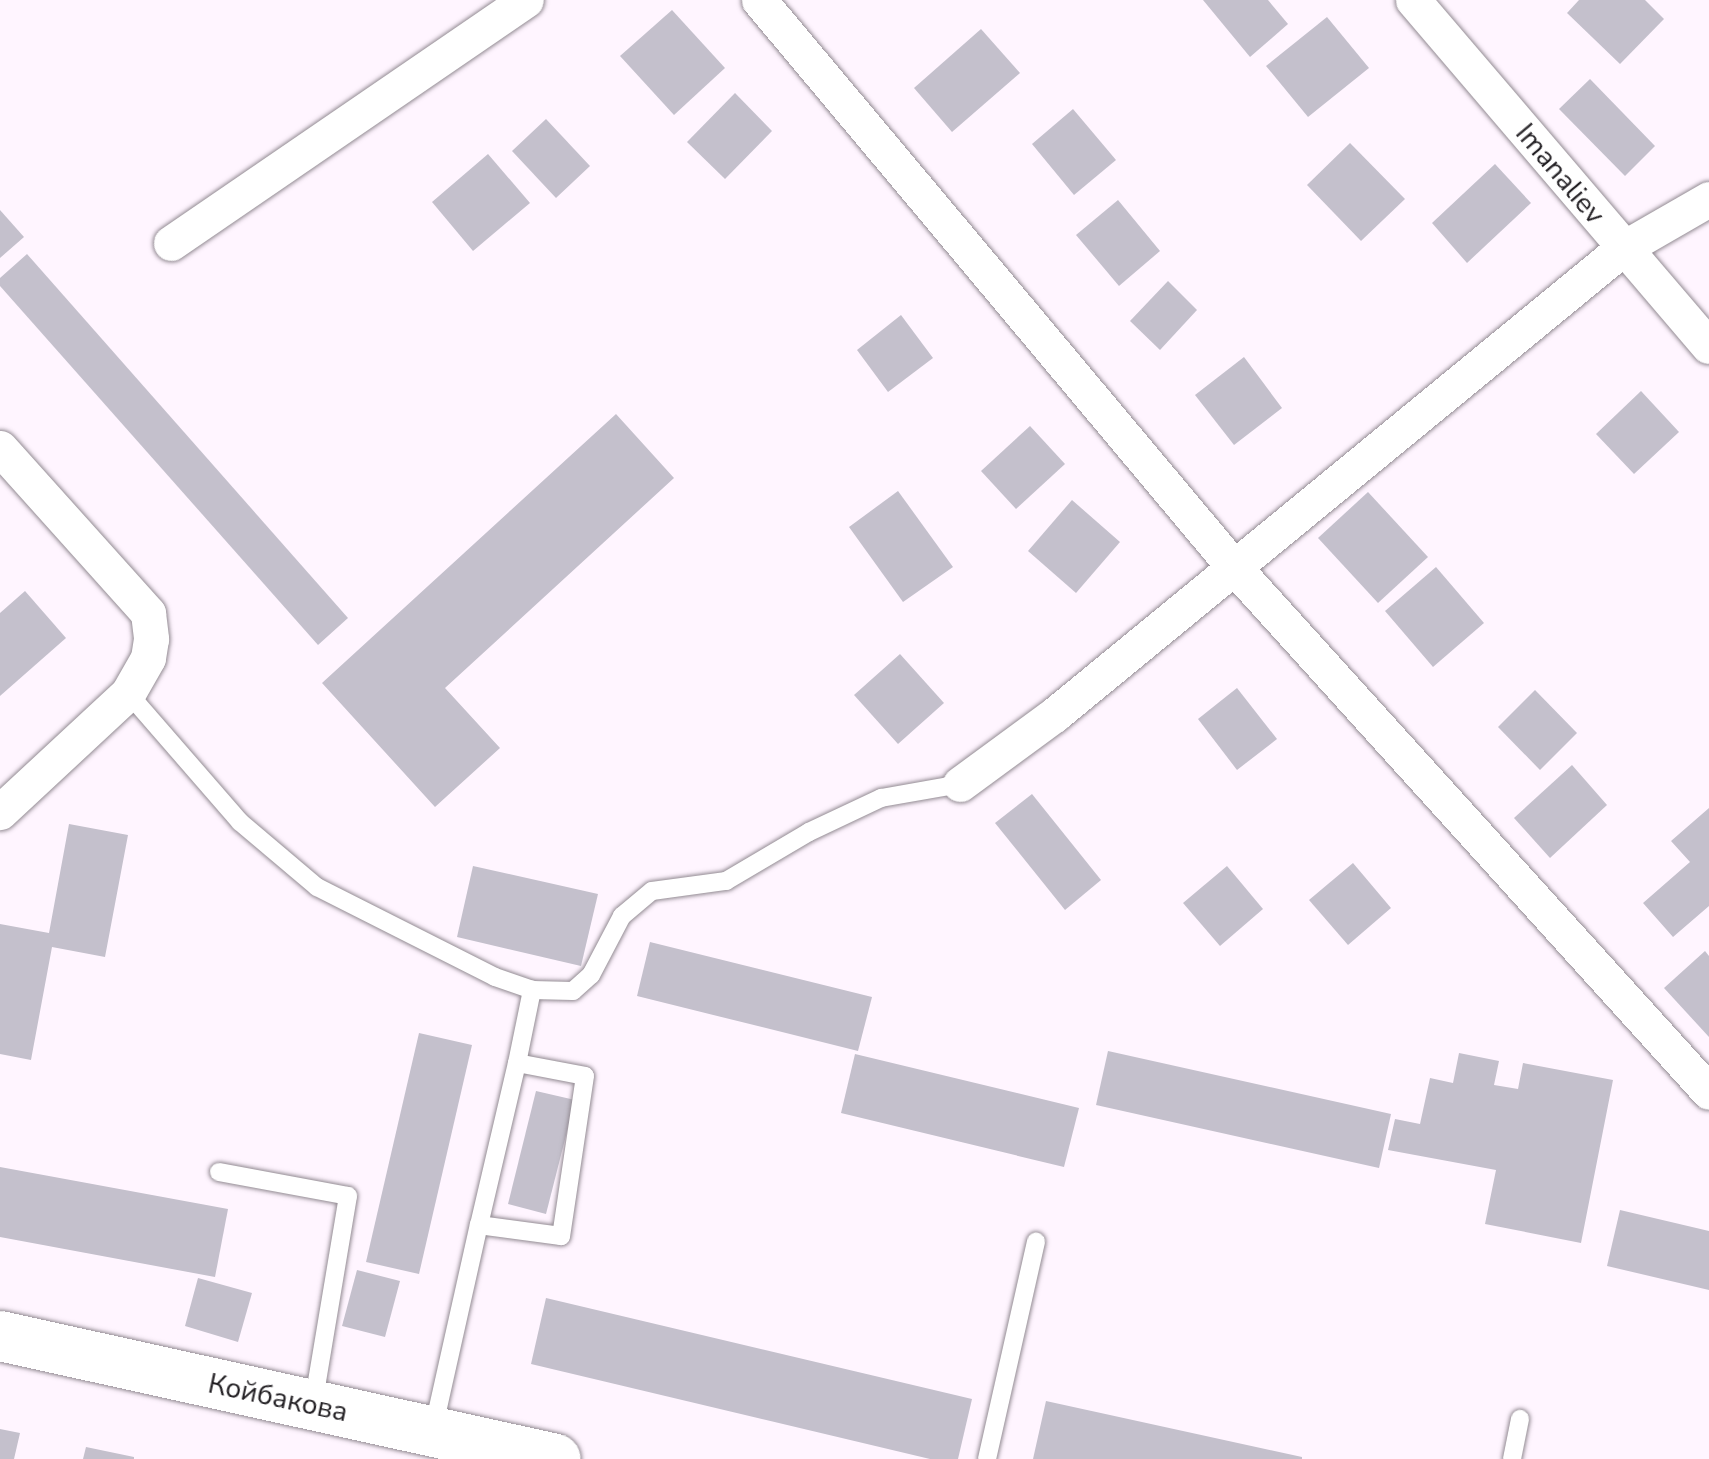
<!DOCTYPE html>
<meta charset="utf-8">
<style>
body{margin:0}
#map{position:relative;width:1709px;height:1459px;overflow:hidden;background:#fff5ff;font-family:"Nunito Sans",sans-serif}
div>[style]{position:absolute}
.building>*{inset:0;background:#c4c0cc}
.roads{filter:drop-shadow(0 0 2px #938b93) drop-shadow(0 0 2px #938b93)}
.lane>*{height:18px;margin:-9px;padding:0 9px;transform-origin:9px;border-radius:9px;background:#fff}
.street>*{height:35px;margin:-17.5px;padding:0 17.5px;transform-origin:17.5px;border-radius:17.5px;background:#fff}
.secondary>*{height:50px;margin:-25px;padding:0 25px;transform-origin:25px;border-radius:25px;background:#fff}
span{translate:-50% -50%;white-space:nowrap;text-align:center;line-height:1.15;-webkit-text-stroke:9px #fff;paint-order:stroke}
.street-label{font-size:28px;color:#211e22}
</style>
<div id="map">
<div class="building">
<div style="clip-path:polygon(1203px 0,1268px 0,1288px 24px,1250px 57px)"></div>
<div style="clip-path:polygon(1579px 0,1645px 0,1664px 19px,1620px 64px,1567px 13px)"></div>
<div style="clip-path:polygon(672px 10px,725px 68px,674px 115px,620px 56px)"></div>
<div style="clip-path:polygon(1327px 17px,1369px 68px,1308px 117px,1266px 66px)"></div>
<div style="clip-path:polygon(981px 29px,1020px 73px,952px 132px,914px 88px)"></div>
<div style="clip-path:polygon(1590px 79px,1655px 146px,1625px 176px,1559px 109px)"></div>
<div style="clip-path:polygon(735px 93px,772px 131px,725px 179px,687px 142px)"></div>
<div style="clip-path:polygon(1073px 109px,1116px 160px,1074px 195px,1032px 144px)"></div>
<div style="clip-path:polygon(546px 119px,590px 166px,556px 198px,512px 151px)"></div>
<div style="clip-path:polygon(1350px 143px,1405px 199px,1361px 241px,1307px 185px)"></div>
<div style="clip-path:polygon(488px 154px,530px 203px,473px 251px,432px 202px)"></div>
<div style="clip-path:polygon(1495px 164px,1531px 203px,1467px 263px,1432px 223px)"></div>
<div style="clip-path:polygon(1118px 200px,1160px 251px,1119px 286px,1076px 235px)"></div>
<div style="clip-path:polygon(0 210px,24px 237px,0 258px)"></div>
<div style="clip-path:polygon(27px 254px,348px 618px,318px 645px,0 286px,0 278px)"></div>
<div style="clip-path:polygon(1168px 281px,1197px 310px,1160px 350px,1130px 321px)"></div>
<div style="clip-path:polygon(901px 315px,933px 358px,888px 392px,857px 350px)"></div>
<div style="clip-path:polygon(1244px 357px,1282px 408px,1234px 445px,1195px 395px)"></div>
<div style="clip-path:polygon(1641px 391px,1679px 432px,1634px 474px,1596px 434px)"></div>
<div style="clip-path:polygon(616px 414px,674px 478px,445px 688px,500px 748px,435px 807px,322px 683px)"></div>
<div style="clip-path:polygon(1030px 426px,1065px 464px,1016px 509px,981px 471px)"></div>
<div style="clip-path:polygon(898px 491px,953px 567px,903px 602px,849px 527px)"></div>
<div style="clip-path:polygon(1368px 492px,1428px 557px,1378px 603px,1318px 538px)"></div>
<div style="clip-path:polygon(1072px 500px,1120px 542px,1076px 593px,1028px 551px)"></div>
<div style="clip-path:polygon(1436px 567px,1484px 623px,1433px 667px,1385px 611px)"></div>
<div style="clip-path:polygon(25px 591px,66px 638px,0 696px,0 613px)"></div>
<div style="clip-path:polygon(900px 654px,944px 703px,898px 744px,854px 695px)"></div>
<div style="clip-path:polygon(1237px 688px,1277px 739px,1237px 770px,1198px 719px)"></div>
<div style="clip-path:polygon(1535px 690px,1577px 733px,1540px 770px,1498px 727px)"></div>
<div style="clip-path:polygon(1572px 765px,1607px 805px,1550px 858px,1514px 818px)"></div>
<div style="clip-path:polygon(1032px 794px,1101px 880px,1065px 910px,995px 823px)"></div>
<div style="clip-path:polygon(1709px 808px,1709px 906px,1673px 937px,1643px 903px,1690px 862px,1671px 841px)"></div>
<div style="clip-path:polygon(69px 824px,128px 835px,105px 957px,52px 947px,31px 1060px,0 1054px,0 924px,49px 933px)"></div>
<div style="clip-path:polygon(1353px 863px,1391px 908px,1348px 945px,1309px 900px)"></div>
<div style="clip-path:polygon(473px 866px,598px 894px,581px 966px,457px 937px)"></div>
<div style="clip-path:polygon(1227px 866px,1263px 909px,1220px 946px,1183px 903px)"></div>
<div style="clip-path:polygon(650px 942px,872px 997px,858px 1051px,637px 996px)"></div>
<div style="clip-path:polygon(1705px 951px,1709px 956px,1709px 1037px,1664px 988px)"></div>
<div style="clip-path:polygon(419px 1033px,472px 1045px,419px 1274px,366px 1262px)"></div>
<div style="clip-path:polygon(1108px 1051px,1391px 1114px,1379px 1168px,1096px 1105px)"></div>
<div style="clip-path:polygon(1459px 1053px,1499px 1061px,1494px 1085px,1518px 1089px,1523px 1063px,1613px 1080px,1581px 1243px,1485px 1224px,1496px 1170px,1388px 1150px,1395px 1119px,1420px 1124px,1430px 1078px,1453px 1083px)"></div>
<div style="clip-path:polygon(855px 1054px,1079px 1108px,1064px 1167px,841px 1113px)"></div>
<div style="clip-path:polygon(536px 1091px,575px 1100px,546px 1214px,508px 1204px)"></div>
<div style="clip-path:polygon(0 1167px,228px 1209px,215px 1277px,0 1237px)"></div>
<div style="clip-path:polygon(1620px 1210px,1709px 1231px,1709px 1290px,1607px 1266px)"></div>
<div style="clip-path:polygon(357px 1270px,400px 1281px,385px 1337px,342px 1326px)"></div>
<div style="clip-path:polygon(198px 1278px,252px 1293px,238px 1342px,185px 1326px)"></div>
<div style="clip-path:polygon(546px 1298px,972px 1399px,958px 1459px,930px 1459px,531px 1364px)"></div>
<div style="clip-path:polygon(1046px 1401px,1302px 1457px,1302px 1459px,1033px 1459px)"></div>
<div style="clip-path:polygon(0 1429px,20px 1433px,14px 1459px,0 1459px)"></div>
<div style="clip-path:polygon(86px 1447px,134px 1457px,134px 1459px,83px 1459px)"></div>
</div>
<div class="roads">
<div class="lane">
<div style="left:128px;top:693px;width:171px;rotate:49deg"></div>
<div style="left:240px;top:822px;width:101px;rotate:40.2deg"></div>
<div style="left:317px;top:887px;width:199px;rotate:26.8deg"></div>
<div style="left:495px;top:977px;width:39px;rotate:19deg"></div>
<div style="left:532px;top:990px;width:41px;rotate:1.4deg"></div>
<div style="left:573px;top:991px;width:24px;rotate:-42deg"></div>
<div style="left:591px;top:975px;width:67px;rotate:-62.3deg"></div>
<div style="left:622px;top:916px;width:39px;rotate:-40deg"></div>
<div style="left:652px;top:891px;width:75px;rotate:-7.7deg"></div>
<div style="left:726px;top:881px;width:96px;rotate:-30.6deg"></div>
<div style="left:809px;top:832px;width:80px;rotate:-25.3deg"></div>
<div style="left:881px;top:798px;width:80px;rotate:-10deg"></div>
<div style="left:517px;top:1063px;width:75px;rotate:-78.4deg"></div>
<div style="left:219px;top:1172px;width:131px;rotate:10.5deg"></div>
<div style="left:348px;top:1196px;width:212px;rotate:99.5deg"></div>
<div style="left:433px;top:1430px;width:210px;rotate:-77.4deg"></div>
<div style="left:479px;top:1225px;width:166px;rotate:-76.8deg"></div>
<div style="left:517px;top:1063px;width:69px;rotate:10.8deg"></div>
<div style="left:585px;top:1076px;width:162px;rotate:98.5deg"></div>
<div style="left:561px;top:1236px;width:83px;rotate:-172.4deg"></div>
<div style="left:987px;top:1459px;width:223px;rotate:-77.3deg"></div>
<div style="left:1512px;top:1459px;width:41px;rotate:-78.7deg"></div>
</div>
<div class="street">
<div style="left:759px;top:0;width:738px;rotate:50.06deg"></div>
<div style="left:1233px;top:566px;width:709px;rotate:47.86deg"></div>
<div style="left:1413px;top:0;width:455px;rotate:49.5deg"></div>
<div style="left:171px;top:243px;width:430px;rotate:-34.4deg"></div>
<div style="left:0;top:448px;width:222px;rotate:48.1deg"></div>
<div style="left:148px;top:613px;width:26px;rotate:83deg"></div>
<div style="left:151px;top:639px;width:19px;rotate:99deg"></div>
<div style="left:148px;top:658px;width:40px;rotate:119.7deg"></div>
<div style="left:128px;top:693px;width:175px;rotate:137.1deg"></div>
<div style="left:960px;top:784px;width:117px;rotate:-36.3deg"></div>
<div style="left:1054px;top:715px;width:735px;rotate:-39.37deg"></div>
<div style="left:1622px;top:249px;width:100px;rotate:-29.9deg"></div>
</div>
<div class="secondary">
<div style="left:0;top:1336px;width:569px;rotate:12.47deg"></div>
</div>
</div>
<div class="street-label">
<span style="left:1560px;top:174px;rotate:50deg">Imanaliev</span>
<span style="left:278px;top:1398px;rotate:12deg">Койбакова</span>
</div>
</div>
